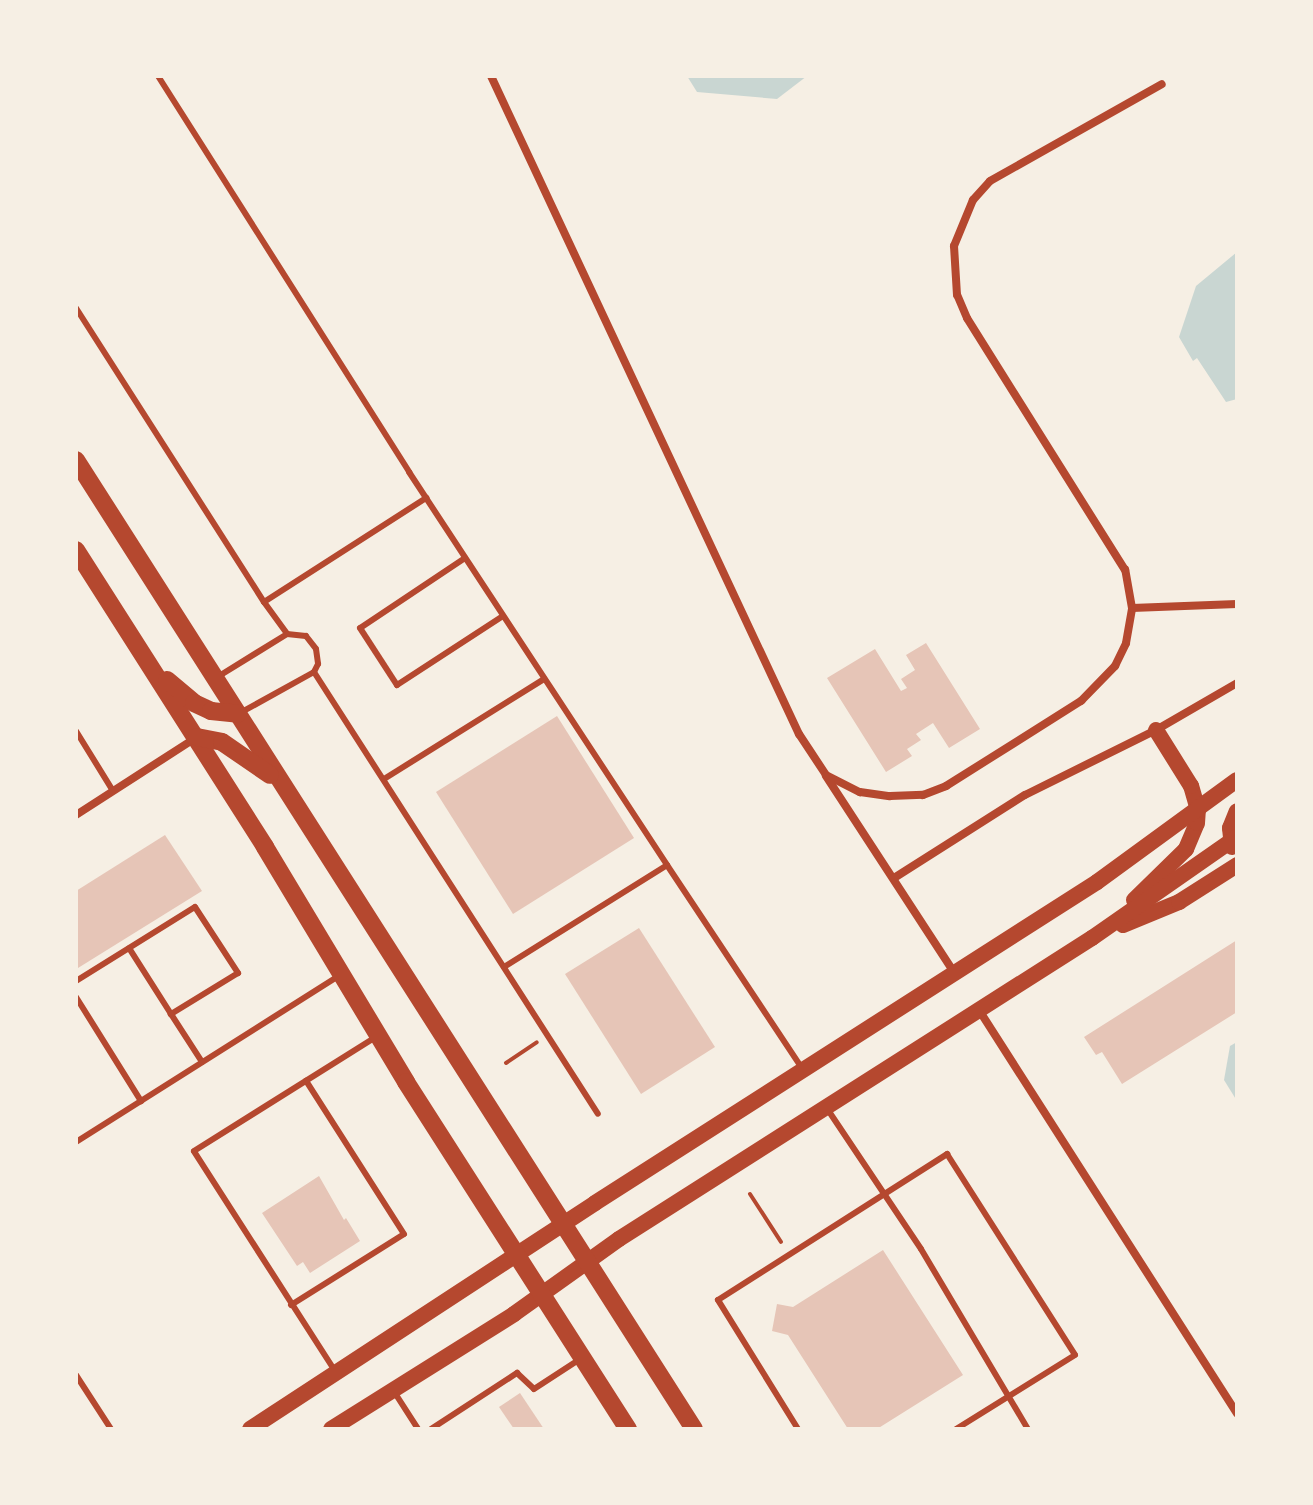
<!DOCTYPE html>
<style>
body{margin:0}
#map{position:relative;width:1313px;height:1505px;overflow:hidden;background:#f6efe4;font-family:Roboto,sans-serif}
div>[style]{position:absolute}
.water>*{inset:0;background:#c9d6d2}
.building>*{inset:0;background:#e6c5b7}
.path>*{height:4px;margin:-2px;padding:0 2px;transform-origin:2px;border-radius:2px;background:#b5482f}
.service>*{height:6px;margin:-3px;padding:0 3px;transform-origin:3px;border-radius:3px;background:#b5482f}
.minor>*{height:8px;margin:-4px;padding:0 4px;transform-origin:4px;border-radius:4px;background:#b5482f}
.secondary>*{height:16px;margin:-8px;padding:0 8px;transform-origin:8px;border-radius:8px;background:#b5482f}
.primary>*{height:18px;margin:-9px;padding:0 9px;transform-origin:9px;border-radius:9px;background:#b5482f}
span{translate:-50% -50%;white-space:nowrap;text-align:center;line-height:1.15;-webkit-text-stroke:8px #f6efe4;paint-order:stroke}
.frame{position:absolute;inset:0;border:78px solid #f6efe4;pointer-events:none}
</style>
<div id="map">
<div class="water">
<div style="clip-path:polygon(687px 76px,807px 76px,777px 99px,697px 92px)"></div>
<div style="clip-path:polygon(1237px 252px,1237px 399px,1226px 402px,1197px 358px,1193px 361px,1179px 337px,1196px 286px)"></div>
<div style="clip-path:polygon(1237px 1042px,1237px 1101px,1224px 1080px,1230px 1046px)"></div>
</div>
<div class="building">
<div style="clip-path:polygon(926px 643px,980px 729px,949px 748px,933px 723px,916px 734px,921px 740px,907px 749px,912px 756px,886px 772px,827px 678px,875px 649px,901px 691px,907px 688px,901px 679px,915px 670px,906px 655px)"></div>
<div style="clip-path:polygon(557px 716px,634px 838px,513px 914px,436px 792px)"></div>
<div style="clip-path:polygon(165px 835px,202px 891px,78px 968px,76px 891px)"></div>
<div style="clip-path:polygon(639px 928px,715px 1047px,641px 1094px,565px 974px)"></div>
<div style="clip-path:polygon(1237px 940px,1237px 1012px,1122px 1084px,1102px 1052px,1096px 1055px,1084px 1037px)"></div>
<div style="clip-path:polygon(319px 1176px,344px 1220px,346px 1218px,360px 1241px,310px 1273px,303px 1262px,297px 1266px,262px 1213px)"></div>
<div style="clip-path:polygon(883px 1250px,963px 1375px,877px 1429px,848px 1429px,788px 1335px,772px 1331px,777px 1304px,793px 1307px)"></div>
<div style="clip-path:polygon(520px 1393px,544px 1429px,514px 1429px,499px 1407px)"></div>
</div>
<div class="path">
<div style="left:506px;top:1063px;width:37px;rotate:-34deg"></div>
<div style="left:750px;top:1194px;width:57px;rotate:57.1deg"></div>
</div>
<div class="service">
<div style="left:158px;top:76px;width:469px;rotate:57.6deg"></div>
<div style="left:409px;top:472px;width:470px;rotate:56.7deg"></div>
<div style="left:76px;top:308px;width:349px;rotate:57.4deg"></div>
<div style="left:264px;top:602px;width:39px;rotate:54deg"></div>
<div style="left:287px;top:634px;width:19px;rotate:6deg"></div>
<div style="left:306px;top:636px;width:16px;rotate:52deg"></div>
<div style="left:316px;top:649px;width:15px;rotate:82deg"></div>
<div style="left:318px;top:664px;width:9px;rotate:117deg"></div>
<div style="left:314px;top:672px;width:85px;rotate:151deg"></div>
<div style="left:465px;top:558px;width:126px;rotate:146.3deg"></div>
<div style="left:360px;top:628px;width:68px;rotate:57deg"></div>
<div style="left:397px;top:685px;width:126px;rotate:-33.1deg"></div>
<div style="left:264px;top:602px;width:193px;rotate:-32.7deg"></div>
<div style="left:314px;top:672px;width:525px;rotate:57.28deg"></div>
<div style="left:219px;top:676px;width:80px;rotate:-31.7deg"></div>
<div style="left:76px;top:731px;width:70px;rotate:58.3deg"></div>
<div style="left:384px;top:779px;width:189px;rotate:-32deg"></div>
<div style="left:504px;top:967px;width:192px;rotate:-32deg"></div>
<div style="left:667px;top:865px;width:242px;rotate:56.4deg"></div>
<div style="left:76px;top:981px;width:140px;rotate:-31.9deg"></div>
<div style="left:195px;top:907px;width:79px;rotate:56.9deg"></div>
<div style="left:238px;top:973px;width:79px;rotate:148.5deg"></div>
<div style="left:171px;top:1014px;width:78px;rotate:-122.5deg"></div>
<div style="left:76px;top:997px;width:123px;rotate:58deg"></div>
<div style="left:171px;top:1014px;width:57px;rotate:57.1deg"></div>
<div style="left:828px;top:1110px;width:167px;rotate:56.2deg"></div>
<div style="left:921px;top:1249px;width:209px;rotate:59.3deg"></div>
<div style="left:76px;top:1142px;width:312px;rotate:-32.3deg"></div>
<div style="left:291px;top:1305px;width:133px;rotate:-32.1deg"></div>
<div style="left:404px;top:1234px;width:182px;rotate:-122.6deg"></div>
<div style="left:335px;top:1371px;width:261px;rotate:-122.7deg"></div>
<div style="left:194px;top:1151px;width:216px;rotate:-32.1deg"></div>
<div style="left:76px;top:1375px;width:64px;rotate:57.1deg"></div>
<div style="left:393px;top:1390px;width:46px;rotate:57.3deg"></div>
<div style="left:431px;top:1429px;width:103px;rotate:-33.1deg"></div>
<div style="left:517px;top:1373px;width:23px;rotate:43deg"></div>
<div style="left:534px;top:1389px;width:55px;rotate:-33.1deg"></div>
<div style="left:798px;top:1429px;width:152px;rotate:-121.8deg"></div>
<div style="left:718px;top:1300px;width:272px;rotate:-32.5deg"></div>
<div style="left:947px;top:1154px;width:238px;rotate:57.5deg"></div>
<div style="left:1075px;top:1355px;width:140px;rotate:148.1deg"></div>
</div>
<div class="minor">
<div style="left:491px;top:76px;width:727px;rotate:64.92deg"></div>
<div style="left:799px;top:734px;width:49px;rotate:56.6deg"></div>
<div style="left:826px;top:775px;width:38px;rotate:27deg"></div>
<div style="left:860px;top:792px;width:30px;rotate:8deg"></div>
<div style="left:890px;top:796px;width:33px;rotate:-2deg"></div>
<div style="left:923px;top:795px;width:25px;rotate:-21deg"></div>
<div style="left:946px;top:786px;width:160px;rotate:-32.2deg"></div>
<div style="left:1081px;top:701px;width:49px;rotate:-45.8deg"></div>
<div style="left:1115px;top:666px;width:25px;rotate:-64deg"></div>
<div style="left:1126px;top:643px;width:36px;rotate:-80deg"></div>
<div style="left:1132px;top:608px;width:39px;rotate:-100deg"></div>
<div style="left:1125px;top:570px;width:297px;rotate:-122.1deg"></div>
<div style="left:967px;top:318px;width:25px;rotate:-113deg"></div>
<div style="left:957px;top:295px;width:49px;rotate:-93.5deg"></div>
<div style="left:954px;top:246px;width:50px;rotate:-67.6deg"></div>
<div style="left:973px;top:200px;width:25px;rotate:-48deg"></div>
<div style="left:990px;top:181px;width:197px;rotate:-29.4deg"></div>
<div style="left:1132px;top:608px;width:105px;rotate:-2.2deg"></div>
<div style="left:826px;top:776px;width:234px;rotate:56.9deg"></div>
<div style="left:76px;top:815px;width:144px;rotate:-32.8deg"></div>
<div style="left:894px;top:878px;width:155px;rotate:-32.4deg"></div>
<div style="left:1025px;top:795px;width:146px;rotate:-26.4deg"></div>
<div style="left:1156px;top:730px;width:94px;rotate:-30.1deg"></div>
<div style="left:979px;top:1010px;width:479px;rotate:57.4deg"></div>
</div>
<div class="secondary">
<div style="left:1232px;top:847px;width:19px;rotate:-96deg"></div>
<div style="left:1230px;top:828px;width:18px;rotate:-68deg"></div>
<div style="left:1134px;top:900px;width:73px;rotate:-44.4deg"></div>
<div style="left:1186px;top:849px;width:28px;rotate:-67deg"></div>
<div style="left:1197px;top:823px;width:13px;rotate:-86deg"></div>
<div style="left:1198px;top:810px;width:25px;rotate:-106deg"></div>
<div style="left:1191px;top:786px;width:66px;rotate:-122deg"></div>
<div style="left:1123px;top:925px;width:61px;rotate:-22.3deg"></div>
<div style="left:1179px;top:902px;width:69px;rotate:-32.5deg"></div>
<div style="left:250px;top:1429px;width:412px;rotate:-33.2deg"></div>
<div style="left:595px;top:1203px;width:596px;rotate:-32.6deg"></div>
<div style="left:1097px;top:882px;width:173px;rotate:-36.1deg"></div>
<div style="left:331px;top:1429px;width:216px;rotate:-32.1deg"></div>
<div style="left:514px;top:1314px;width:129px;rotate:-35.5deg"></div>
<div style="left:619px;top:1239px;width:561px;rotate:-32.47deg"></div>
<div style="left:1092px;top:938px;width:177px;rotate:-34.9deg"></div>
</div>
<div class="primary">
<div style="left:76px;top:460px;width:1149px;rotate:57.47deg"></div>
<div style="left:76px;top:550px;width:352px;rotate:57.5deg"></div>
<div style="left:265px;top:847px;width:274px;rotate:59deg"></div>
<div style="left:406px;top:1082px;width:412px;rotate:57.4deg"></div>
<div style="left:167px;top:680px;width:35px;rotate:40deg"></div>
<div style="left:194px;top:703px;width:19px;rotate:25deg"></div>
<div style="left:211px;top:711px;width:27px;rotate:6deg"></div>
<div style="left:197px;top:737px;width:25px;rotate:11deg"></div>
<div style="left:222px;top:742px;width:58px;rotate:34.5deg"></div>
</div>
<div class="frame"></div>
</div>
